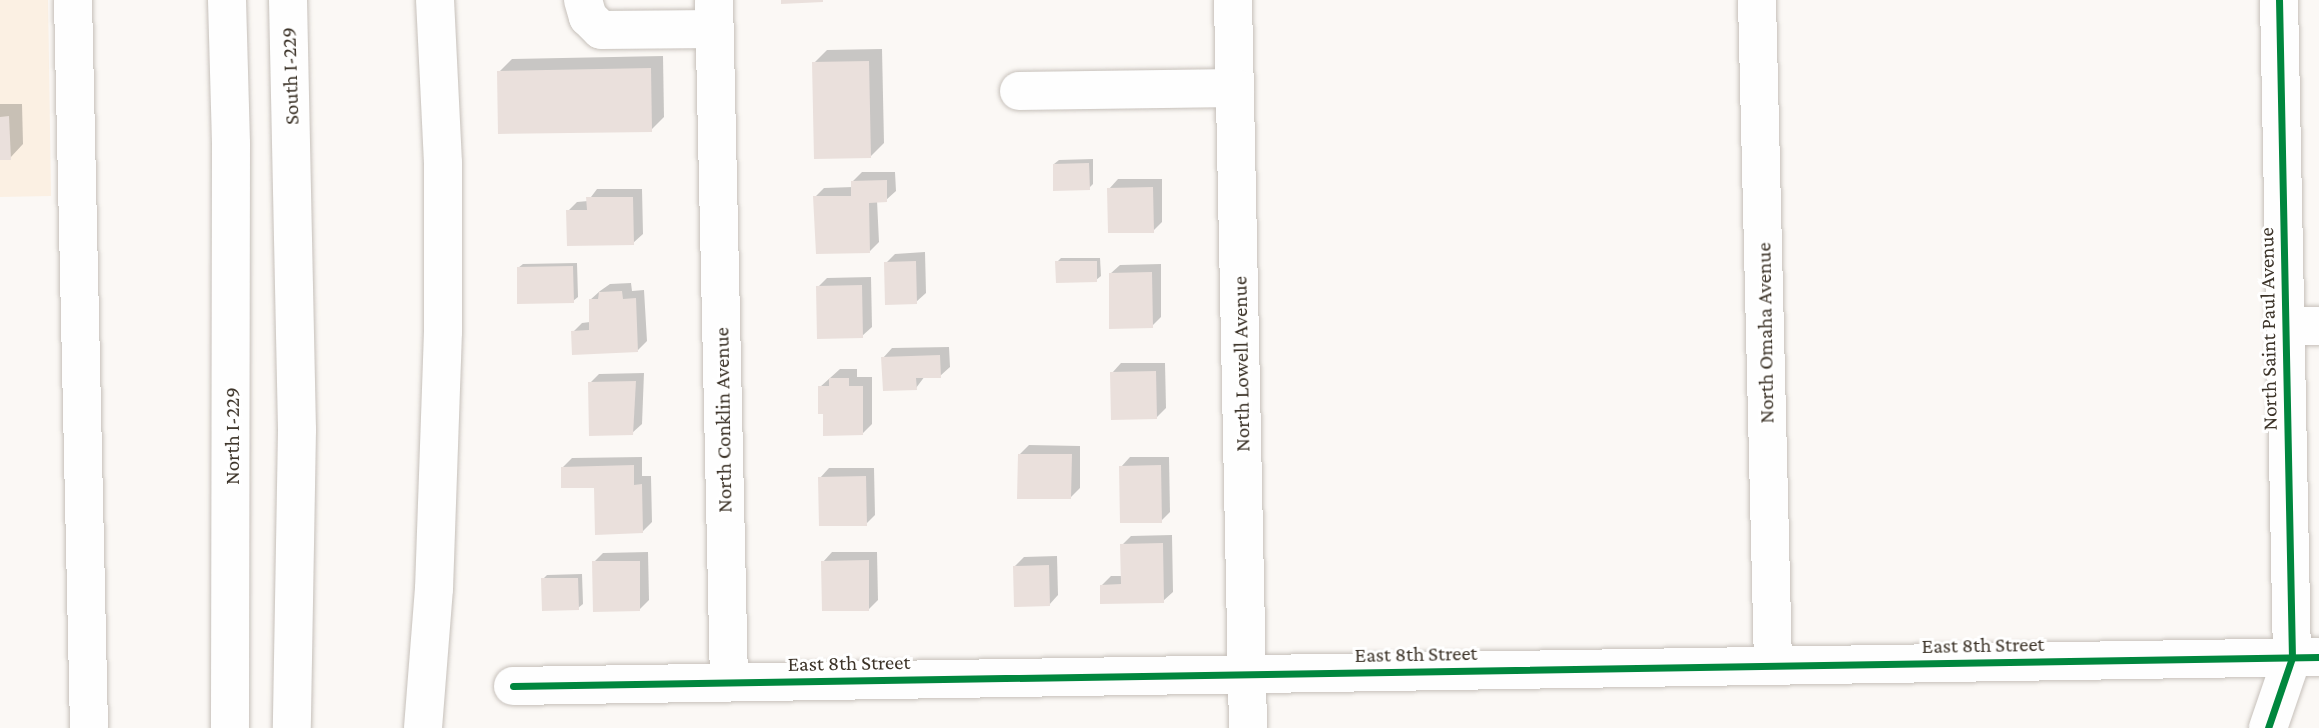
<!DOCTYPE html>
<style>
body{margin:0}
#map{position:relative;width:2319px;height:728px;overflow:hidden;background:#fbf8f5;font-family:"Crimson Pro",serif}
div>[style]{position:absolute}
.built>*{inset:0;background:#fbf0e3}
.shadow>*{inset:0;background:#0003}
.building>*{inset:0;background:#eae0dc}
.roads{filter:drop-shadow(0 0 2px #c6c0ba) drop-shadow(0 0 2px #c6c0ba)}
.minor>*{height:38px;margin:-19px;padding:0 19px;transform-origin:19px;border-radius:19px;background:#fefefe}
.highway>*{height:38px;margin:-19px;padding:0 19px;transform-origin:19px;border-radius:19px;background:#fefefe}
.cycleway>*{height:7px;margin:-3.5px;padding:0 3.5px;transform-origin:3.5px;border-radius:3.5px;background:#00873e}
span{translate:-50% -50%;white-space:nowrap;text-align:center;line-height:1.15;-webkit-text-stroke:6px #fff;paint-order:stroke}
.street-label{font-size:21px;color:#3c3328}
</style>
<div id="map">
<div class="built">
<div style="clip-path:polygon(0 0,48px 0,51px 196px,0 197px)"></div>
</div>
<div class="shadow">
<div style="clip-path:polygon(882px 49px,884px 143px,870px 157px,814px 63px,827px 50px)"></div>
<div style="clip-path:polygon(663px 56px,664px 117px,651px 130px,499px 72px,512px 59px)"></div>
<div style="clip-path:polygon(0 104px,22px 104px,23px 144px,10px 158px,0 158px)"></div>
<div style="clip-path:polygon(1093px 159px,1093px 184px,1089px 188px,1054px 164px,1059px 160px)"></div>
<div style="clip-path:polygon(862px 172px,895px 172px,896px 191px,886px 200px,877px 200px,879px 242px,870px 251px,815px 197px,824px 188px,853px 187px,852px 182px)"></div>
<div style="clip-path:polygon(1118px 179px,1162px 179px,1162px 222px,1153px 231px,1109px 189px)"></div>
<div style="clip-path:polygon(597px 189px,642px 189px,643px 234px,633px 243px,568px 211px,577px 202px,588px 201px)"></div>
<div style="clip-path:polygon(925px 252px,926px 293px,916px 302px,886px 263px,895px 254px)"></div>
<div style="clip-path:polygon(1061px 258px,1100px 258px,1101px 276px,1096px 280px,1057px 262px)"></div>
<div style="clip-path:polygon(577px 263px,578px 297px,573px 301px,518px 268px,523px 264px)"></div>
<div style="clip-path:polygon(1161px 264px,1161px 317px,1152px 326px,1110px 274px,1120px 265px)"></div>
<div style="clip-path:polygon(871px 277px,872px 327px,862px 336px,818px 287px,827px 278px)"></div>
<div style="clip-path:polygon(631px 283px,632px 291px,644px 290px,647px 341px,638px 350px,573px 332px,582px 323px,590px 322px,590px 300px,600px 291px,610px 284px)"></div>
<div style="clip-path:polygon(949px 347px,950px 367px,940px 376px,925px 376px,916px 388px,883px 358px,892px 348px)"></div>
<div style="clip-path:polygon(1121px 363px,1165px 363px,1166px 408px,1156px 418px,1112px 373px)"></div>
<div style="clip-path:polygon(840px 369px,857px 369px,857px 377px,872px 377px,872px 424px,863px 433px,825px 412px,820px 387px)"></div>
<div style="clip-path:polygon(644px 373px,642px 424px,632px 433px,590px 383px,599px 374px)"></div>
<div style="clip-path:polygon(1029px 445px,1080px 446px,1080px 488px,1071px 497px,1019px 455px)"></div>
<div style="clip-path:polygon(642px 457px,642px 476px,651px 476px,652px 522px,642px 532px,596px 486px,563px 467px,572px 458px)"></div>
<div style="clip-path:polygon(1130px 457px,1169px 457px,1170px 512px,1161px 521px,1121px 467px)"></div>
<div style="clip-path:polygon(829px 468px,874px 468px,875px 515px,866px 524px,820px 478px)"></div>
<div style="clip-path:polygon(1172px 535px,1173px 592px,1163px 601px,1102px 585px,1111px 576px,1123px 576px,1122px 545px,1131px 536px)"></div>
<div style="clip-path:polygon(648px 552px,649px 600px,640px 609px,594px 562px,603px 553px)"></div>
<div style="clip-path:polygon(832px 552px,877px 552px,878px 600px,869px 609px,823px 562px)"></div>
<div style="clip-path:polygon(1057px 556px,1058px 595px,1049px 605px,1015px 566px,1024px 557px)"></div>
<div style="clip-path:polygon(582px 574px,583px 604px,578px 608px,543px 579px,547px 575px)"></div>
</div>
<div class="building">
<div style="clip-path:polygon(781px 0,823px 0,823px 2px,781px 4px)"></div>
<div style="clip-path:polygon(869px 61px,871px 158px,814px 159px,812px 62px)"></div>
<div style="clip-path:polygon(651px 68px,652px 132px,498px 134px,497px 71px)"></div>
<div style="clip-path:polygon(9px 116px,11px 160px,0 160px,0 117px)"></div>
<div style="clip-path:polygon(1089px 163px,1090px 190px,1053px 191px,1053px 164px)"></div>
<div style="clip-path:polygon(887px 180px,887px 202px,869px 203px,870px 253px,816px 254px,813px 196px,851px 196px,851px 181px)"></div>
<div style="clip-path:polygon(1153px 187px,1154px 233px,1108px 233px,1107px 188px)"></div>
<div style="clip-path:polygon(586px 197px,633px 197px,634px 245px,567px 246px,566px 210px,587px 210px)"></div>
<div style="clip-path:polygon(916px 261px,917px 304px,885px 305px,884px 262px)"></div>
<div style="clip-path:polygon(1055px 261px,1097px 261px,1097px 282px,1056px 283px)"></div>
<div style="clip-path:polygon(573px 266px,574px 303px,517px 304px,517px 267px)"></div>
<div style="clip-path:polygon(1152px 272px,1153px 328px,1109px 329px,1109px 273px)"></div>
<div style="clip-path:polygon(862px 285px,863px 338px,817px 339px,816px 286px)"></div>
<div style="clip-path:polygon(622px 291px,623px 299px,636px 298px,638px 352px,572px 355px,571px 331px,589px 330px,589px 299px,598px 299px,599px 292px)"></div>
<div style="clip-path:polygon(940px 355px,941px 378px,916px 378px,917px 390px,883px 391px,881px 357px)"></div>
<div style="clip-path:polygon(1156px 371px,1157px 419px,1111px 420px,1110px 372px)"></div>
<div style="clip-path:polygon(829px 378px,849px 378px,849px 386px,863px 386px,863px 435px,823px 436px,823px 414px,818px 414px,818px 386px,829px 386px)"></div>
<div style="clip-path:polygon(636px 381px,633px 435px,589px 436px,588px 382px)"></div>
<div style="clip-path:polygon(1018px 454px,1072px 454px,1071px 499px,1017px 499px)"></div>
<div style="clip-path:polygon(634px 465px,634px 485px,642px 484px,643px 533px,595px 535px,594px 488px,561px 488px,561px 467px)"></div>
<div style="clip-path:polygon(1161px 465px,1162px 523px,1120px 523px,1119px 466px)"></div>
<div style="clip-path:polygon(866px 476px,867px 526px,819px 526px,818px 477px)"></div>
<div style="clip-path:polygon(1163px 543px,1164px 603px,1100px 604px,1100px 585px,1121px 584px,1120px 544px)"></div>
<div style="clip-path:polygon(869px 560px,869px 611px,822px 611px,821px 561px)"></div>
<div style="clip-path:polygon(592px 561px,640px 561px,640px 611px,593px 612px)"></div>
<div style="clip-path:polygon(1049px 565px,1050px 606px,1014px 607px,1013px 566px)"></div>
<div style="clip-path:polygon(541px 578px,578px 578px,579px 610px,542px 611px)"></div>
</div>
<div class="roads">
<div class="minor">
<div style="left:583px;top:0;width:18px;rotate:74deg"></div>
<div style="left:588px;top:17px;width:18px;rotate:45deg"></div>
<div style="left:601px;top:30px;width:114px;rotate:-0.5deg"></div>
<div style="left:714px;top:0;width:682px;rotate:88.74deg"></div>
<div style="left:1233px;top:0;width:728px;rotate:88.82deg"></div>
<div style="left:1757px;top:0;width:666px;rotate:88.62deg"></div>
<div style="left:1019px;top:91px;width:216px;rotate:-0.8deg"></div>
<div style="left:2286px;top:326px;width:33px"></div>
<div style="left:513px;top:686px;width:1806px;rotate:-0.92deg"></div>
<div style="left:2268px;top:728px;width:74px;rotate:-71.1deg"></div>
<div style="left:2292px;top:658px;width:658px;rotate:-91.13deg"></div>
</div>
<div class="highway">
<div style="left:73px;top:0;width:728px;rotate:88.74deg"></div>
<div style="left:227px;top:0;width:144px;rotate:88.4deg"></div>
<div style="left:231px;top:144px;width:584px;rotate:90.1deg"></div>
<div style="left:288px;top:0;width:430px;rotate:88.8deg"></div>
<div style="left:297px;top:430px;width:298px;rotate:91deg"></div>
<div style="left:423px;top:728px;width:139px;rotate:-85.5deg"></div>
<div style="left:434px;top:589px;width:258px;rotate:-88deg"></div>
<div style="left:443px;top:331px;width:168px;rotate:-90deg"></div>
<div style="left:443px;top:163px;width:163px;rotate:-92.8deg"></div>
</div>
</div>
<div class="cycleway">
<div style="left:513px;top:686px;width:1806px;rotate:-0.92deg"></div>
<div style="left:2268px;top:728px;width:74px;rotate:-71.1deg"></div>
<div style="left:2292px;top:658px;width:658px;rotate:-91.13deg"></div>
</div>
<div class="street-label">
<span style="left:290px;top:76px;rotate:-92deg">South I-229</span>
<span style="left:2268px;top:329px;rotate:-91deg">North Saint Paul Avenue</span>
<span style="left:1765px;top:333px;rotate:-91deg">North Omaha Avenue</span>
<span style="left:1241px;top:364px;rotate:-91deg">North Lowell Avenue</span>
<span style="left:723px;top:420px;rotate:-91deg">North Conklin Avenue</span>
<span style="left:232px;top:436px;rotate:-90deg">North I-229</span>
<span style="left:1983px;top:645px;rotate:-1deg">East 8th Street</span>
<span style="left:1416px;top:654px;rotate:-1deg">East 8th Street</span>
<span style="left:849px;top:663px;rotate:-1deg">East 8th Street</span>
</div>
</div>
